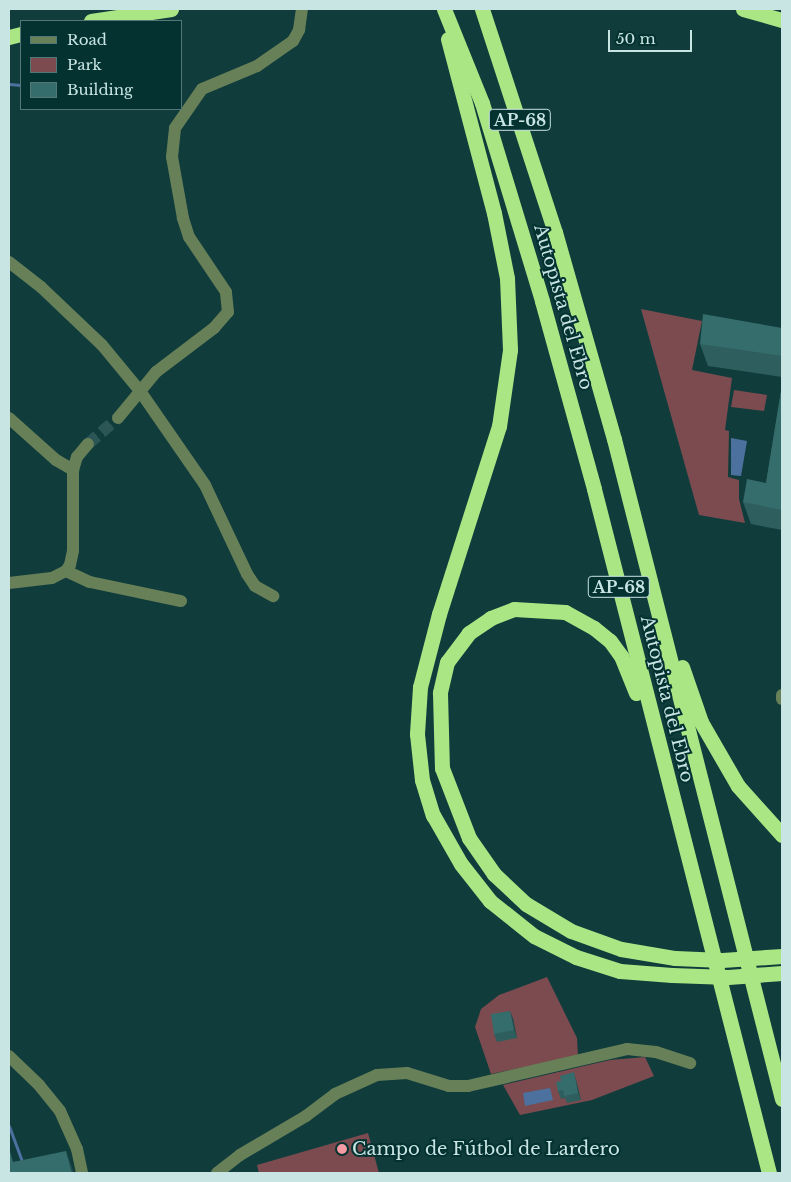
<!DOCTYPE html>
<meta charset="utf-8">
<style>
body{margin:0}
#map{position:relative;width:791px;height:1182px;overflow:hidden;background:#103c3c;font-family:"Libre Baskerville",serif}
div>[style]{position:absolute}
.green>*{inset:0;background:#7c4b4f}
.water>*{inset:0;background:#4c719e}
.stream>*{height:3px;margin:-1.5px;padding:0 1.5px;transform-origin:1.5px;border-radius:1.5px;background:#4c719e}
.minor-tunnel>*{height:12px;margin-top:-6px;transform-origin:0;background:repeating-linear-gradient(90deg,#2c5555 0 12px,transparent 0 18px)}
.minor>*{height:12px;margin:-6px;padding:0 6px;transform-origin:6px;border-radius:6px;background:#678058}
.highway>*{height:15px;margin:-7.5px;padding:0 7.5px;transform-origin:7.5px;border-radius:7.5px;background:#aae683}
.highway-bridge>*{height:15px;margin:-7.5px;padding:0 7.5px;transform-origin:7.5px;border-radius:7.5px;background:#aae683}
.wall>*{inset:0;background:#2e5e5d}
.shaded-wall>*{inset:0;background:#254c4c}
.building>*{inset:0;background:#356d6c}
.dots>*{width:14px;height:14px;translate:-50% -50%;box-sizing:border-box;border:2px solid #033231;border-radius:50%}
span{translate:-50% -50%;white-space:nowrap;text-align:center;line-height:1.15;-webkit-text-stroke:4px #033231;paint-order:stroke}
.shield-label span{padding:1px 4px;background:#033231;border:1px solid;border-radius:4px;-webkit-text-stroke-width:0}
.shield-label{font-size:16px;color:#c8e4e3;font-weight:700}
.street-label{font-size:18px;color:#c8e4e3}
.poi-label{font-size:18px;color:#c8e4e3}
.left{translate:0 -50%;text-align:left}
.frame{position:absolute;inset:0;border:10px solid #c8e4e3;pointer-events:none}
.legend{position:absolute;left:20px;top:20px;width:162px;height:90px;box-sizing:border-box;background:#033231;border:1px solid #527978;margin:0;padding:6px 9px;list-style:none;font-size:15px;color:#c8e4e3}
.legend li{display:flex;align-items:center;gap:10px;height:25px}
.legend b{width:25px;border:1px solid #527978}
.scale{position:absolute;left:608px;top:30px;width:84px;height:22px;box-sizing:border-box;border:2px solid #c8e4e3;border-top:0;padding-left:6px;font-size:15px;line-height:18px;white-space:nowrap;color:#c8e4e3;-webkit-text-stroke:4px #033231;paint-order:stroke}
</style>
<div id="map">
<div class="green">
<div style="clip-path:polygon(641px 309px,702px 321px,692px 370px,732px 378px,725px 430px,729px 431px,728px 477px,739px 480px,739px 499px,745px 523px,699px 515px)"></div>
<div style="clip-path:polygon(734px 390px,767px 395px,764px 411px,731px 407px)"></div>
<div style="clip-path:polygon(547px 977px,577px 1038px,578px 1056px,491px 1074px,475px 1027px,481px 1009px,499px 995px)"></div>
<div style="clip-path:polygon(645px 1057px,654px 1076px,592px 1100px,520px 1115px,503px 1085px,610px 1060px)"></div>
<div style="clip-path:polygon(368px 1133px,379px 1173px,259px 1173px,257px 1165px)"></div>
</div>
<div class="water">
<div style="clip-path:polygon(731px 438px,747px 441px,741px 476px,731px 475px)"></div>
<div style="clip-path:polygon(550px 1088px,553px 1100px,525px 1106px,523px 1093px)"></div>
</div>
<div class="stream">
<div style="left:9px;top:84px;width:12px;rotate:5deg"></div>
<div style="left:9px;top:1126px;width:40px;rotate:69.8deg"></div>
</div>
<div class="minor-tunnel">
<div style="left:88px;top:444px;width:40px;rotate:-41deg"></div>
</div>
<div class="minor">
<div style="left:9px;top:262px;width:41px;rotate:38deg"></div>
<div style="left:41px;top:287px;width:84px;rotate:43.6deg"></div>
<div style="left:102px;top:345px;width:60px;rotate:50.4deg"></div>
<div style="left:140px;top:391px;width:114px;rotate:55.3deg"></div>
<div style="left:205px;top:485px;width:98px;rotate:64.7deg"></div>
<div style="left:247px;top:574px;width:14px;rotate:56deg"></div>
<div style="left:255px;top:586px;width:21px;rotate:29deg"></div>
<div style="left:9px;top:418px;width:63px;rotate:41.8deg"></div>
<div style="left:56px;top:460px;width:20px;rotate:30deg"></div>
<div style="left:118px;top:418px;width:60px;rotate:-50.4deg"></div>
<div style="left:156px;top:372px;width:73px;rotate:-37.2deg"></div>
<div style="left:214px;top:328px;width:21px;rotate:-49deg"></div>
<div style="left:228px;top:312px;width:20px;rotate:-96deg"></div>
<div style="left:226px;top:292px;width:66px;rotate:-123.9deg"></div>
<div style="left:189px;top:237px;width:20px;rotate:-108deg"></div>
<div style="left:183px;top:218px;width:62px;rotate:-100.2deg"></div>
<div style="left:172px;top:157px;width:29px;rotate:-84deg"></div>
<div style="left:175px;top:128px;width:47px;rotate:-55.3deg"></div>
<div style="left:202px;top:89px;width:60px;rotate:-22.7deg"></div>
<div style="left:257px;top:66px;width:44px;rotate:-34.8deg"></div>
<div style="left:293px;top:41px;width:13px;rotate:-61deg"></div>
<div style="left:299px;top:30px;width:21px;rotate:-82deg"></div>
<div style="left:66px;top:571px;width:26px;rotate:25deg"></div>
<div style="left:90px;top:582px;width:93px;rotate:11.8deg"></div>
<div style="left:9px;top:583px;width:43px;rotate:-6.6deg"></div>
<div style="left:52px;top:578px;width:16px;rotate:-27deg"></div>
<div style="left:66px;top:571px;width:7px;rotate:-56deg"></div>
<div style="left:70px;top:565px;width:14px;rotate:-78deg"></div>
<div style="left:73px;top:551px;width:81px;rotate:-90deg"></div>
<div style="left:73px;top:470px;width:14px;rotate:-73deg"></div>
<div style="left:77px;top:457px;width:17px;rotate:-50deg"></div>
<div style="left:782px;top:699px;width:4px;rotate:-90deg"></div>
<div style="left:9px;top:1056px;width:42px;rotate:44deg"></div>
<div style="left:39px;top:1085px;width:33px;rotate:51deg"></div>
<div style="left:60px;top:1111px;width:42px;rotate:65.9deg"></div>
<div style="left:77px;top:1149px;width:25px;rotate:78deg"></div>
<div style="left:217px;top:1173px;width:29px;rotate:-38deg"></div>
<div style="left:240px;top:1155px;width:77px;rotate:-30.6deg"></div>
<div style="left:306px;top:1116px;width:36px;rotate:-37deg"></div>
<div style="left:335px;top:1094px;width:46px;rotate:-24.3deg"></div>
<div style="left:377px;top:1075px;width:30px;rotate:-4deg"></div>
<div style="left:407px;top:1073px;width:44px;rotate:17.2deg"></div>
<div style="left:449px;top:1086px;width:19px"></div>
<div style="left:468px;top:1086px;width:163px;rotate:-13.1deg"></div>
<div style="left:627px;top:1049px;width:29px;rotate:6deg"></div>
<div style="left:656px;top:1052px;width:36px;rotate:18deg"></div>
</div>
<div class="highway">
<div style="left:444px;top:9px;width:101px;rotate:68deg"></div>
<div style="left:482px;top:103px;width:207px;rotate:73.1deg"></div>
<div style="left:542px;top:301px;width:195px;rotate:74.5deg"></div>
<div style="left:594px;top:489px;width:706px;rotate:75.65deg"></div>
<div style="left:482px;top:9px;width:235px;rotate:71.9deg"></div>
<div style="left:555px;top:232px;width:215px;rotate:74.1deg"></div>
<div style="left:614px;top:439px;width:681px;rotate:75.72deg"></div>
<div style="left:743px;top:9px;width:41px;rotate:15.8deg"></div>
<div style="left:91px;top:21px;width:81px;rotate:-8.5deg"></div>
<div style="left:9px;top:37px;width:12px;rotate:-14deg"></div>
<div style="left:448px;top:39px;width:180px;rotate:75.2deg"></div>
<div style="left:494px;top:213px;width:66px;rotate:78.7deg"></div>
<div style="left:507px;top:278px;width:72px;rotate:87.6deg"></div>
<div style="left:510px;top:350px;width:77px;rotate:98.2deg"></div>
<div style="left:499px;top:426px;width:197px;rotate:107.7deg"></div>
<div style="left:439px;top:614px;width:75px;rotate:104.6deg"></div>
<div style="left:420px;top:687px;width:47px;rotate:93.7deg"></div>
<div style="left:417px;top:734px;width:46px;rotate:83.8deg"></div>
<div style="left:422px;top:780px;width:37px;rotate:73deg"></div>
<div style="left:433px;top:815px;width:56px;rotate:60.3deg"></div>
<div style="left:461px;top:864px;width:47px;rotate:51.9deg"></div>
<div style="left:490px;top:901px;width:56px;rotate:38.5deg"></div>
<div style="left:534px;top:936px;width:47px;rotate:26.6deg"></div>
<div style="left:576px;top:957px;width:46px;rotate:17.7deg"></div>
<div style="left:620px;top:971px;width:52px;rotate:4.4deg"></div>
<div style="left:682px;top:667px;width:58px;rotate:70.9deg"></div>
<div style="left:701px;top:722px;width:74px;rotate:60deg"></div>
<div style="left:738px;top:786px;width:66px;rotate:48.1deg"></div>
<div style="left:636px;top:693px;width:40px;rotate:-112deg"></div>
<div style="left:621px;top:656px;width:19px;rotate:-126deg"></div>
<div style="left:610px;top:641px;width:21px;rotate:-141deg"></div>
<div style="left:594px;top:628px;width:33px;rotate:-151deg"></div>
<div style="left:565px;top:612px;width:51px;rotate:-176.6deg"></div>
<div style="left:514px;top:609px;width:25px;rotate:159deg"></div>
<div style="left:491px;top:618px;width:27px;rotate:146deg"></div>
<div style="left:469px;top:633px;width:36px;rotate:127deg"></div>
<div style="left:447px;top:662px;width:32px;rotate:103deg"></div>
<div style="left:440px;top:693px;width:75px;rotate:88.5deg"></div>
<div style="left:442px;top:768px;width:75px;rotate:68.9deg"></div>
<div style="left:469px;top:838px;width:44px;rotate:55.2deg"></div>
<div style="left:494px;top:874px;width:44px;rotate:43.2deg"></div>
<div style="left:526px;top:904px;width:52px;rotate:31deg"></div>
<div style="left:571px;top:931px;width:53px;rotate:19.8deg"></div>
<div style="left:621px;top:949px;width:55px;rotate:9.5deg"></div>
</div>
<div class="highway-bridge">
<div style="left:675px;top:958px;width:47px;rotate:2.4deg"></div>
<div style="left:722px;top:960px;width:60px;rotate:-3.8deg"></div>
<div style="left:672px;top:975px;width:56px;rotate:2deg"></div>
<div style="left:728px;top:977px;width:54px;rotate:-4.2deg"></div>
</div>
<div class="wall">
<div style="clip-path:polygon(782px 328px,782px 377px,708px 366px,700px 344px)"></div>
<div style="clip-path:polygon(782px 385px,782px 530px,751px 524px,743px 502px,766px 483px)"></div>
<div style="clip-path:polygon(513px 1018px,517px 1038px,497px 1042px,494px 1034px)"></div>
<div style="clip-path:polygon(576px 1080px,581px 1100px,567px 1103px,565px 1098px,561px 1099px,558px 1091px)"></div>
</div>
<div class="shaded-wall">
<div style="clip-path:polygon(510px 1011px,513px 1018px,517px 1038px,514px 1030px)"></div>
<div style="clip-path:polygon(574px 1072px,581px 1100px,578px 1093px)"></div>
<div style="clip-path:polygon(66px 1151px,74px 1173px,72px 1173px)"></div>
</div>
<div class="building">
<div style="clip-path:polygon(703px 314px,782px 328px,782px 356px,700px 344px)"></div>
<div style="clip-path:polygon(782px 385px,782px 510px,743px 502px,747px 479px,766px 483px)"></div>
<div style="clip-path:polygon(510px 1011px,514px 1030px,494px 1034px,491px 1014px)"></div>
<div style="clip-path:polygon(574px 1072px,578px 1093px,564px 1096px,563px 1090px,558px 1091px,556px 1082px,561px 1081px,560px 1076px)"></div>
<div style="clip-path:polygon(9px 1148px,13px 1162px,66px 1151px,72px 1173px,56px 1173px,56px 1172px,49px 1173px,9px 1173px)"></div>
</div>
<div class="dots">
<div style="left:342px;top:1149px;background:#f49aa2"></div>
</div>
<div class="shield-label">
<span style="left:520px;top:120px">AP-68</span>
<span style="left:619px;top:587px">AP-68</span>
</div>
<div class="street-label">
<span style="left:563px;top:307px;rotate:74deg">Autopista del Ebro</span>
<span style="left:667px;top:699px;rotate:76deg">Autopista del Ebro</span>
</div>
<div class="poi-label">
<span class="left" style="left:352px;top:1149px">Campo de Fútbol de Lardero</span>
</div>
<div class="frame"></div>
<ul class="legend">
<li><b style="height:6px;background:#678058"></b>Road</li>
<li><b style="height:14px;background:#7c4b4f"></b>Park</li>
<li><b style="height:14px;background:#356d6c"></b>Building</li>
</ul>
<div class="scale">50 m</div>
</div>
